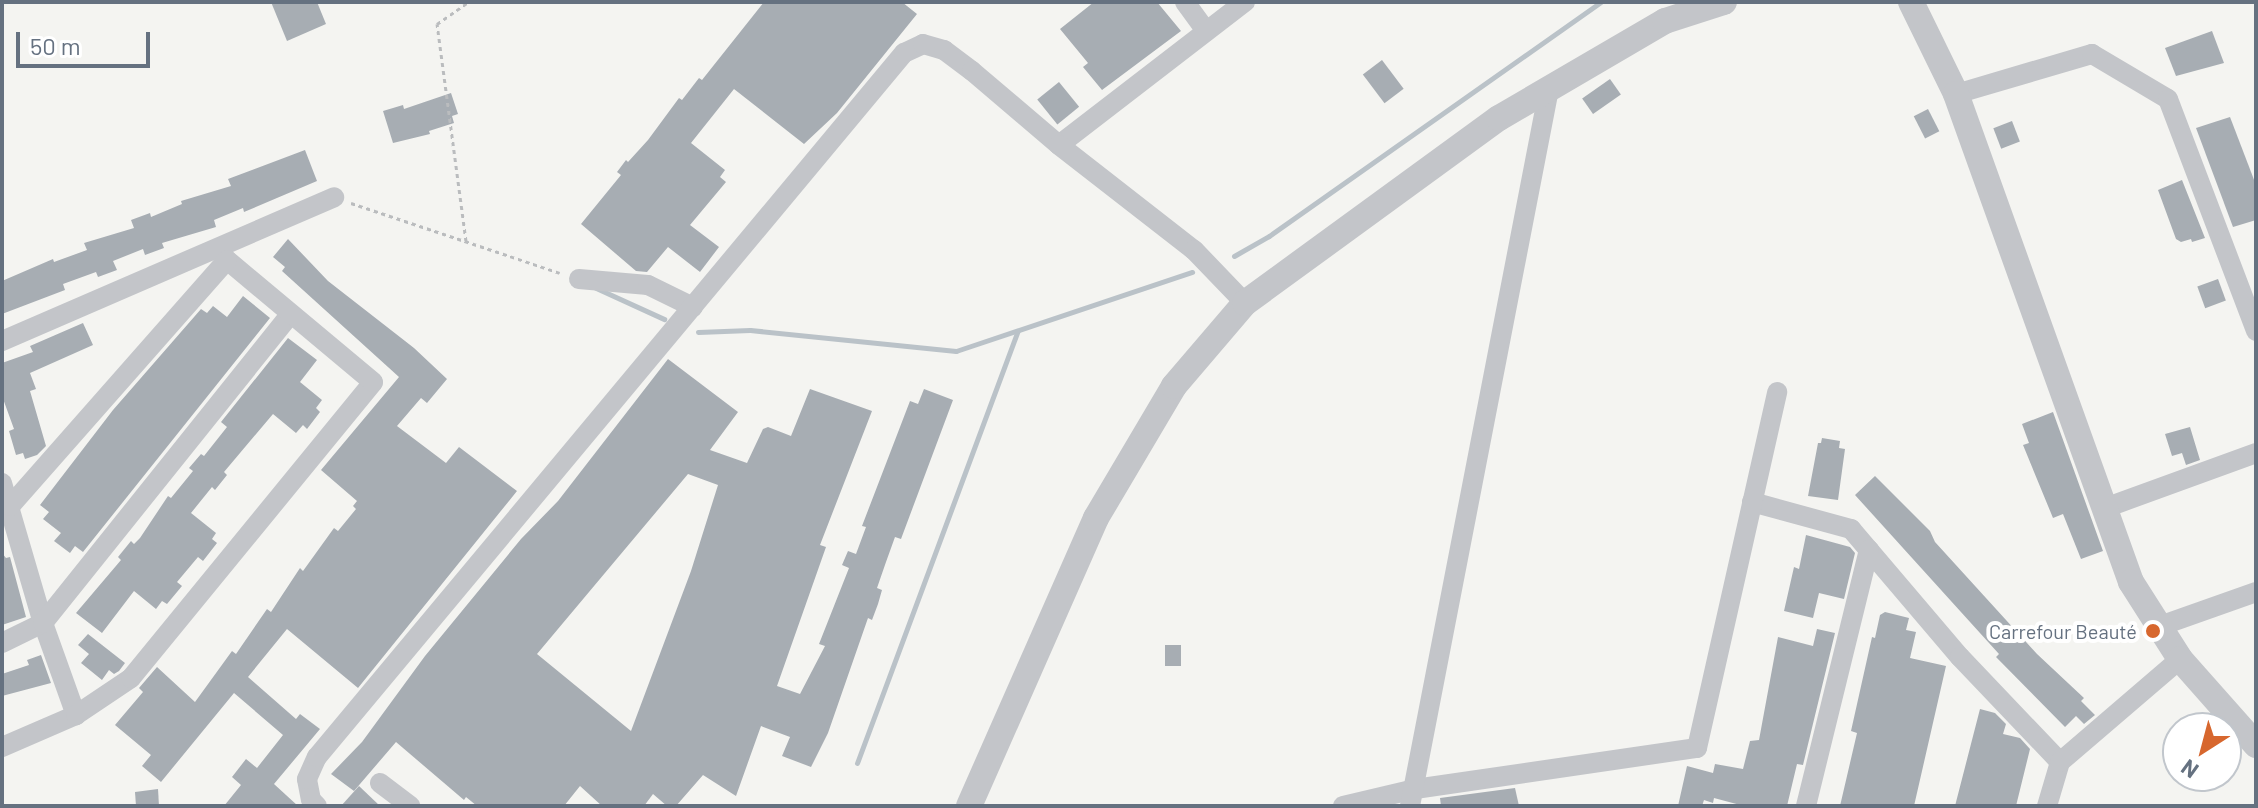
<!DOCTYPE html>
<html>
<head>
<meta charset="utf-8">
<style>
	body { margin:0 }
	#map { position:relative; width:2258px; height:808px; overflow:hidden; background:#f4f4f1; font-family:Barlow,sans-serif }
	div>[style] { position:absolute }
	.stream>* { height:5px; margin:-2.5px; padding:0 2.5px; transform-origin:2.5px; border-radius:2.5px; background:#bac2c8 }
	.building>* { inset:0; background:#a7adb3; transform-origin:0 0 }
	.path>* { height:3px; margin-top:-1.5px; transform-origin:0; background:repeating-linear-gradient(90deg,#babcbe 0 4px,transparent 0 8px) }
	.minor>* { height:20px; margin:-10px; padding:0 10px; transform-origin:10px; border-radius:10px; background:#c3c5c9 }
	.tertiary>* { height:26px; margin:-13px; padding:0 13px; transform-origin:13px; border-radius:13px; background:#c3c5c9 }
	.dots>* { width:22px; height:22px; translate:-50% -50%; box-sizing:border-box; border:4px solid #fff; border-radius:50% }
	span { translate:-50% -50%; white-space:nowrap; text-align:center; line-height:1.15; -webkit-text-stroke:8px #fff; paint-order:stroke }
	.poi-label { font-size:20px; color:#657180 }
	.right { translate:-100% -50%; text-align:right }
	.frame { position:absolute; inset:0; border:4px solid #657180; pointer-events:none }
	.north { position:absolute; left:2162px; top:712px; width:80px; height:80px; box-sizing:border-box; background:#fff; border:2px solid #c1c6cc; border-radius:50%; rotate:216deg; font-size:22px; font-weight:700; line-height:32px; text-align:center; color:#657180 }
	.north::after { content:''; display:block; margin:auto; width:28px; height:36px; background:#d7672e; clip-path:polygon(50% 0,100% 100%,50% 72%,0 100%) }
	.scale { position:absolute; left:16px; top:32px; width:134px; height:36px; box-sizing:border-box; border:4px solid #657180; border-top:0; padding-left:10px; font-size:24px; line-height:28px; white-space:nowrap; color:#657180; -webkit-text-stroke:6px #fff; paint-order:stroke }
</style>
</head>
<body>
<div id="map">
	<div class="stream">
		<div style="left:1234px;top:256px;width:40px;rotate:-29.7deg"></div>
		<div style="left:1269px;top:236px;width:406px;rotate:-35.2deg"></div>
		<div style="left:596px;top:288px;width:75px;rotate:24.5deg"></div>
		<div style="left:698px;top:332px;width:52px;rotate:-2.2deg"></div>
		<div style="left:750px;top:330px;width:207px;rotate:5.8deg"></div>
		<div style="left:956px;top:351px;width:249px;rotate:-18.5deg"></div>
		<div style="left:857px;top:763px;width:461px;rotate:-69.6deg"></div>
	</div>
	<div class="building">
		<div style="clip-path:polygon(271px 2px,317px 2px,326px 24px,287px 41px)"></div>
		<div style="clip-path:polygon(764px 2px,902px 2px,917px 14px,837px 113px,804px 144px,734px 89px,691px 143px,725px 170px,720px 177px,726px 182px,690px 225px,719px 247px,700px 272px,668px 247px,647px 272px,636px 271px,581px 224px,621px 175px,617px 172px,626px 160px,628px 162px,648px 140px,679px 98px,682px 100px,699px 78px,702px 80px)"></div>
		<div style="clip-path:polygon(1094px 2px,1157px 2px,1181px 31px,1102px 90px,1083px 67px,1088px 63px,1060px 29px)"></div>
		<div style="clip-path:polygon(2212px 31px,2224px 63px,2176px 76px,2165px 48px)"></div>
		<div style="left:1382px;top:60px;width:36px;height:24px;rotate:53deg"></div>
		<div style="left:1610px;top:79px;width:19px;height:34px;rotate:55deg"></div>
		<div style="left:1059px;top:82px;width:32px;height:28px;rotate:51deg"></div>
		<div style="clip-path:polygon(451px 93px,458px 114px,452px 116px,454px 123px,429px 131px,430px 134px,393px 143px,383px 111px,403px 105px,404px 109px)"></div>
		<div style="left:1928px;top:109px;width:25px;height:16px;rotate:63deg"></div>
		<div style="clip-path:polygon(2230px 117px,2256px 185px,2256px 220px,2233px 227px,2196px 128px)"></div>
		<div style="left:2012px;top:121px;width:22px;height:20px;rotate:69deg"></div>
		<div style="clip-path:polygon(305px 150px,317px 181px,244px 212px,243px 208px,214px 220px,216px 227px,162px 243px,164px 248px,145px 255px,143px 249px,113px 261px,117px 270px,98px 277px,96px 272px,63px 284px,65px 290px,2px 314px,2px 281px,53px 259px,54px 262px,87px 250px,84px 243px,134px 228px,131px 220px,150px 213px,151px 217px,182px 204px,181px 201px,231px 186px,228px 179px)"></div>
		<div style="clip-path:polygon(2182px 180px,2205px 238px,2192px 242px,2191px 239px,2181px 242px,2176px 239px,2158px 190px)"></div>
		<div style="clip-path:polygon(288px 239px,328px 281px,414px 348px,447px 379px,427px 403px,421px 398px,397px 426px,446px 463px,459px 447px,517px 491px,358px 688px,287px 629px,248px 677px,296px 719px,300px 714px,320px 729px,274px 784px,298px 806px,224px 806px,241px 785px,232px 777px,246px 759px,257px 768px,283px 735px,234px 693px,161px 782px,142px 766px,151px 755px,115px 725px,143px 692px,139px 688px,157px 667px,195px 702px,232px 651px,236px 654px,267px 609px,271px 612px,300px 568px,303px 571px,334px 528px,338px 531px,356px 509px,353px 506px,357px 501px,321px 470px,399px 377px,282px 271px,285px 267px,273px 257px)"></div>
		<div style="left:2218px;top:279px;width:23px;height:22px;rotate:70deg"></div>
		<div style="clip-path:polygon(243px 296px,270px 318px,83px 552px,75px 546px,70px 553px,54px 541px,61px 533px,43px 519px,49px 512px,40px 505px,113px 410px,201px 309px,207px 313px,213px 306px,227px 317px)"></div>
		<div style="clip-path:polygon(83px 323px,93px 345px,30px 373px,36px 389px,30px 391px,46px 446px,37px 455px,25px 459px,23px 453px,16px 455px,9px 431px,14px 429px,2px 396px,2px 363px,33px 352px,30px 346px)"></div>
		<div style="clip-path:polygon(288px 338px,317px 360px,300px 382px,322px 400px,316px 408px,320px 412px,307px 429px,303px 425px,296px 433px,273px 414px,224px 472px,227px 475px,215px 490px,212px 487px,191px 513px,216px 533px,212px 539px,217px 543px,203px 561px,198px 557px,177px 582px,182px 586px,167px 604px,162px 601px,156px 609px,134px 591px,102px 633px,76px 613px,121px 560px,118px 557px,131px 541px,134px 544px,140px 538px,168px 496px,171px 498px,193px 471px,189px 468px,201px 454px,204px 456px,227px 427px,221px 422px)"></div>
		<div style="clip-path:polygon(evenodd,668px 359px,738px 412px,710px 450px,747px 463px,763px 429px,768px 427px,791px 436px,810px 389px,872px 411px,820px 545px,826px 547px,777px 686px,800px 694px,825px 646px,819px 644px,849px 568px,842px 565px,848px 551px,856px 554px,866px 527px,862px 526px,910px 401px,918px 404px,924px 389px,953px 400px,901px 539px,895px 537px,886px 562px,877px 588px,882px 590px,878px 604px,872px 620px,868px 618px,828px 733px,811px 767px,782px 756px,790px 737px,761px 726px,736px 796px,703px 775px,676px 806px,667px 806px,653px 794px,644px 806px,602px 806px,580px 786px,564px 806px,477px 806px,466px 797px,464px 800px,396px 742px,354px 791px,331px 774px,362px 742px,425px 656px,521px 539px,558px 501px,668px 359px,688px 474px,718px 485px,691px 571px,631px 731px,537px 654px,688px 474px)"></div>
		<div style="clip-path:polygon(2053px 412px,2103px 551px,2081px 559px,2063px 514px,2053px 518px,2023px 445px,2029px 443px,2022px 424px)"></div>
		<div style="clip-path:polygon(2190px 427px,2200px 460px,2186px 465px,2182px 453px,2172px 456px,2165px 434px)"></div>
		<div style="clip-path:polygon(1822px 438px,1840px 441px,1839px 448px,1845px 449px,1838px 500px,1808px 496px,1818px 443px,1821px 443px)"></div>
		<div style="clip-path:polygon(1875px 476px,1930px 531px,1935px 542px,2037px 654px,2084px 698px,2081px 701px,2095px 715px,2084px 724px,2076px 716px,2065px 727px,1996px 657px,1999px 654px,1855px 495px)"></div>
		<div style="clip-path:polygon(1806px 535px,1850px 547px,1855px 553px,1844px 599px,1819px 593px,1813px 618px,1784px 611px,1794px 567px,1799px 569px)"></div>
		<div style="clip-path:polygon(2px 553px,6px 558px,10px 557px,26px 617px,2px 625px)"></div>
		<div style="clip-path:polygon(1885px 612px,1909px 618px,1906px 630px,1916px 632px,1910px 658px,1946px 666px,1914px 806px,1840px 806px,1857px 733px,1851px 731px,1872px 637px,1875px 638px,1880px 615px)"></div>
		<div style="clip-path:polygon(1817px 629px,1835px 633px,1803px 765px,1797px 764px,1787px 806px,1744px 806px,1714px 798px,1713px 803px,1704px 800px,1702px 806px,1678px 806px,1687px 766px,1713px 773px,1715px 764px,1743px 769px,1750px 741px,1759px 740px,1778px 637px,1813px 646px)"></div>
		<div style="clip-path:polygon(88px 634px,125px 663px,119px 671px,114px 674px,109px 670px,102px 680px,81px 663px,89px 654px,78px 645px)"></div>
		<div style="left:1165px;top:645px;width:16px;height:21px"></div>
		<div style="clip-path:polygon(41px 655px,51px 683px,2px 696px,2px 674px,29px 665px,27px 660px)"></div>
		<div style="clip-path:polygon(1980px 709px,1995px 713px,2006px 724px,2003px 734px,2020px 738px,2030px 749px,2016px 806px,1955px 806px)"></div>
		<div style="clip-path:polygon(359px 786px,380px 806px,341px 806px)"></div>
		<div style="clip-path:polygon(1515px 788px,1519px 806px,1441px 806px,1440px 798px)"></div>
		<div style="clip-path:polygon(158px 789px,159px 806px,136px 806px,135px 792px)"></div>
	</div>
	<div class="path">
		<div style="left:351px;top:203px;width:220px;rotate:18.5deg"></div>
		<div style="left:466px;top:241px;width:219px;rotate:-97.6deg"></div>
		<div style="left:437px;top:24px;width:39px;rotate:-35deg"></div>
	</div>
	<div class="minor">
		<div style="left:1185px;top:2px;width:36px;rotate:54deg"></div>
		<div style="left:1956px;top:94px;width:142px;rotate:-16.4deg"></div>
		<div style="left:2092px;top:54px;width:88px;rotate:30.6deg"></div>
		<div style="left:2168px;top:99px;width:248px;rotate:69.2deg"></div>
		<div style="left:1059px;top:145px;width:235px;rotate:-37.6deg"></div>
		<div style="left:579px;top:279px;width:69px;rotate:5deg"></div>
		<div style="left:648px;top:285px;width:50px;rotate:26.1deg"></div>
		<div style="left:2px;top:341px;width:362px;rotate:-23.4deg"></div>
		<div style="left:2px;top:483px;width:146px;rotate:73.7deg"></div>
		<div style="left:43px;top:623px;width:98px;rotate:70.3deg"></div>
		<div style="left:1752px;top:502px;width:103px;rotate:15.3deg"></div>
		<div style="left:1851px;top:529px;width:168px;rotate:49.6deg"></div>
		<div style="left:1960px;top:657px;width:145px;rotate:46.4deg"></div>
		<div style="left:2105px;top:508px;width:161px;rotate:-20deg"></div>
		<div style="left:2160px;top:626px;width:102px;rotate:-19.5deg"></div>
		<div style="left:2px;top:643px;width:46px;rotate:-26deg"></div>
		<div style="left:43px;top:623px;width:395px;rotate:-51.3deg"></div>
		<div style="left:2px;top:747px;width:81px;rotate:-23.4deg"></div>
		<div style="left:76px;top:715px;width:66px;rotate:-33.9deg"></div>
		<div style="left:131px;top:678px;width:382px;rotate:-50.7deg"></div>
		<div style="left:373px;top:382px;width:190px;rotate:-140.1deg"></div>
		<div style="left:227px;top:260px;width:328px;rotate:131.4deg"></div>
		<div style="left:380px;top:783px;width:38px;rotate:37deg"></div>
		<div style="left:317px;top:806px;width:8px;rotate:-135deg"></div>
		<div style="left:311px;top:800px;width:21px;rotate:-101deg"></div>
		<div style="left:307px;top:779px;width:24px;rotate:-66deg"></div>
		<div style="left:317px;top:757px;width:917px;rotate:-50.18deg"></div>
		<div style="left:904px;top:53px;width:21px;rotate:-25deg"></div>
		<div style="left:923px;top:44px;width:22px;rotate:16deg"></div>
		<div style="left:944px;top:50px;width:35px;rotate:37deg"></div>
		<div style="left:972px;top:71px;width:114px;rotate:40.4deg"></div>
		<div style="left:1059px;top:145px;width:171px;rotate:37.9deg"></div>
		<div style="left:1194px;top:250px;width:74px;rotate:46.1deg"></div>
		<div style="left:1343px;top:806px;width:74px;rotate:-13.3deg"></div>
		<div style="left:1415px;top:789px;width:285px;rotate:-8.3deg"></div>
		<div style="left:1697px;top:748px;width:365px;rotate:-77.3deg"></div>
		<div style="left:1410px;top:806px;width:730px;rotate:-79.03deg"></div>
		<div style="left:1806px;top:806px;width:264px;rotate:-76.2deg"></div>
		<div style="left:2047px;top:806px;width:46px;rotate:-73.5deg"></div>
		<div style="left:2060px;top:762px;width:158px;rotate:-40.6deg"></div>
	</div>
	<div class="tertiary">
		<div style="left:1911px;top:2px;width:102px;rotate:63.9deg"></div>
		<div style="left:1956px;top:94px;width:518px;rotate:70.27deg"></div>
		<div style="left:2131px;top:582px;width:91px;rotate:57.5deg"></div>
		<div style="left:2180px;top:659px;width:115px;rotate:48.5deg"></div>
		<div style="left:969px;top:806px;width:315px;rotate:-66.2deg"></div>
		<div style="left:1096px;top:518px;width:153px;rotate:-59.4deg"></div>
		<div style="left:1174px;top:386px;width:109px;rotate:-49.5deg"></div>
		<div style="left:1245px;top:303px;width:314px;rotate:-36.1deg"></div>
		<div style="left:1499px;top:118px;width:192px;rotate:-30.3deg"></div>
		<div style="left:1665px;top:21px;width:62px;rotate:-17.9deg"></div>
	</div>
	<div class="dots">
		<div style="left:2153px;top:631px;background:#d7672e"></div>
	</div>
	<div class="poi-label">
		<span class="right" style="left:2137px;top:631px">Carrefour Beauté</span>
	</div>
	<div class="frame"></div>
	<div class="north">N</div>
	<div class="scale">50 m</div>
</div>
</body>
</html>
